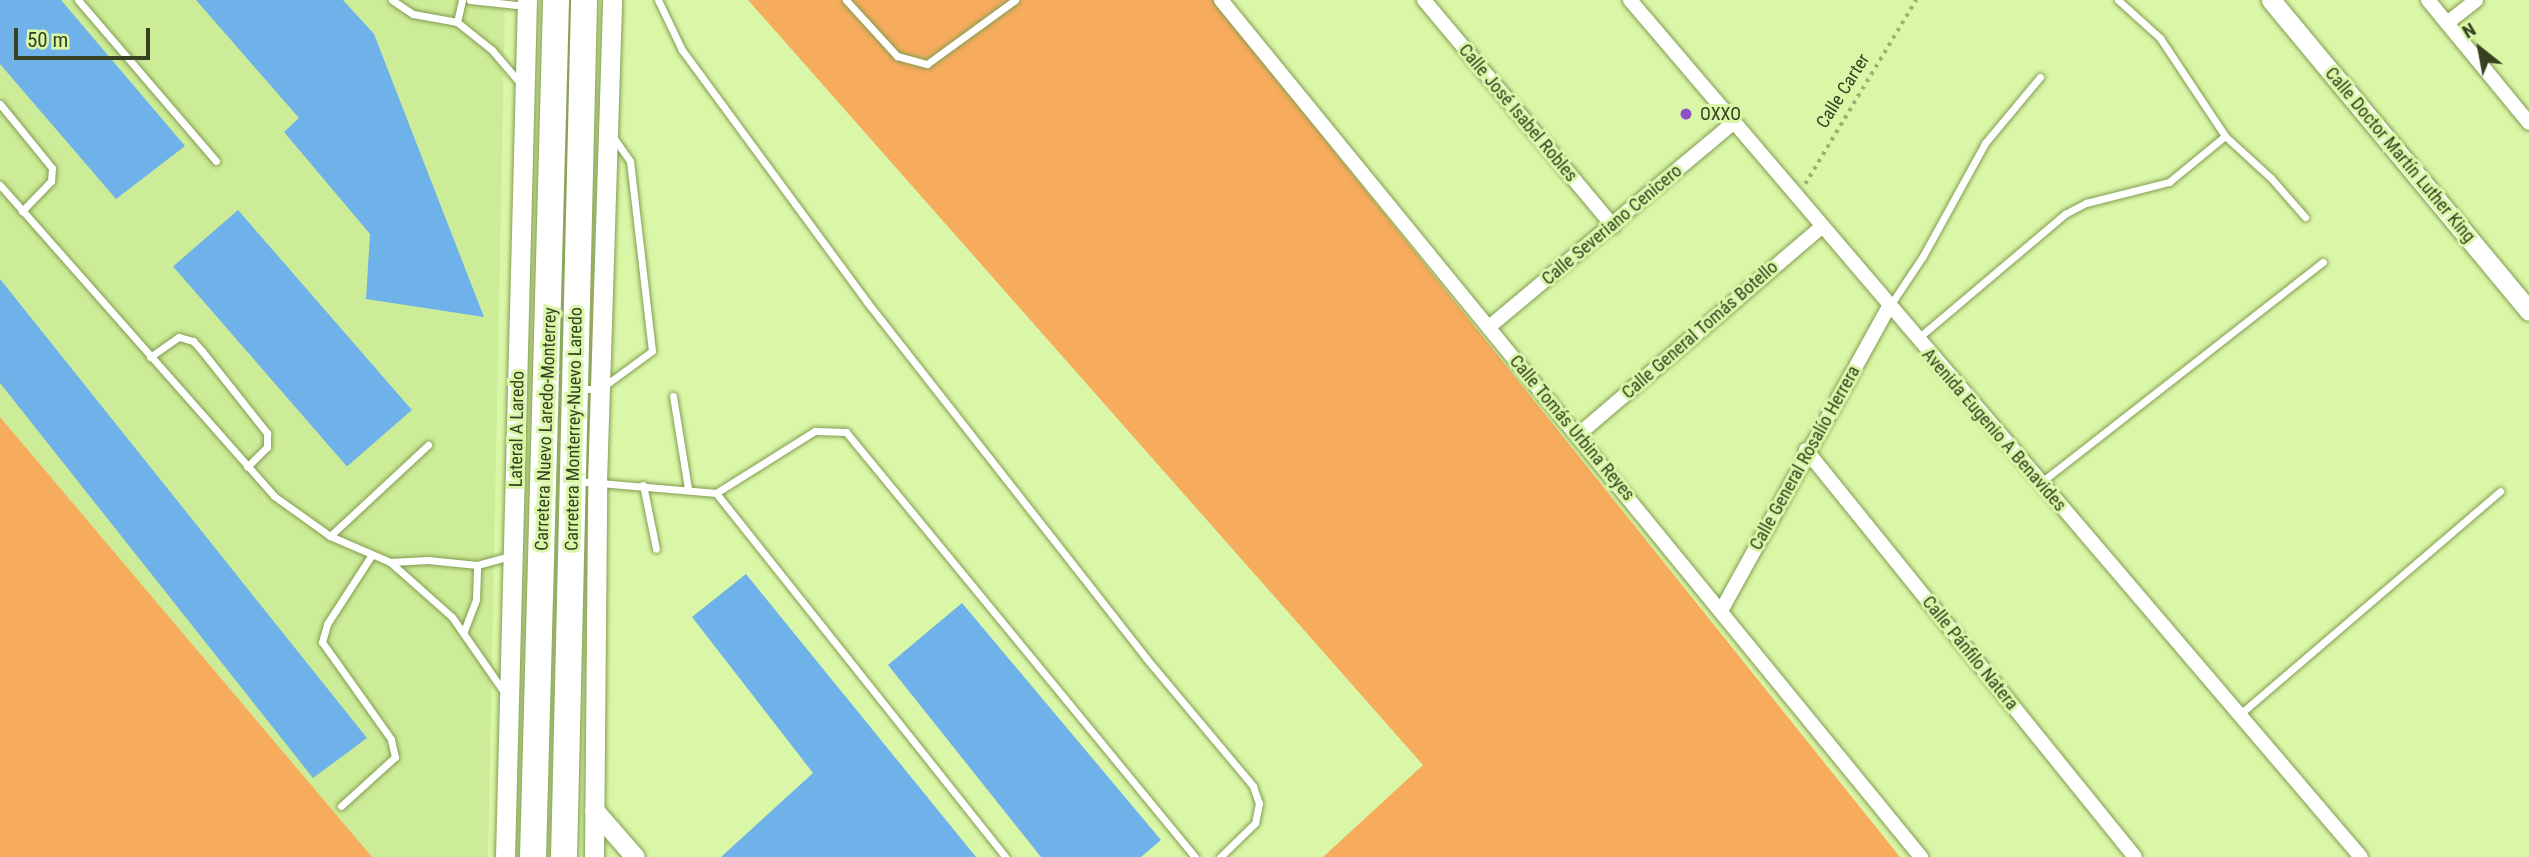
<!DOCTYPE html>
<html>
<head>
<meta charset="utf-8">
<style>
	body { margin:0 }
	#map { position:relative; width:2529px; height:857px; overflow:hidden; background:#daf7a8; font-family:"Roboto Condensed",sans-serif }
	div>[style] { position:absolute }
	.built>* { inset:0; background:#ccec97 }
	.green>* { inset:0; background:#f6ab5d }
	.building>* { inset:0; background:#6fb1e9; transform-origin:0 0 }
	.path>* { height:3.5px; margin-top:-1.75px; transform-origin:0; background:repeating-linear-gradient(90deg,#9cb275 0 3.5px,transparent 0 8.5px) }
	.roads { filter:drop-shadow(0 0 2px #829c51) drop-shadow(0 0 2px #829c51) }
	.lane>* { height:7px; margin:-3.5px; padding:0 3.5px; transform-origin:3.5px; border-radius:3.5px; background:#fff }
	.street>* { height:14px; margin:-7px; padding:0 7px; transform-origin:7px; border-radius:7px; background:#fff }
	.secondary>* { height:19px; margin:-9.5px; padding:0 9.5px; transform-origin:9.5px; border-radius:9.5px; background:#fff }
	.highway>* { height:26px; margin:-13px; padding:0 13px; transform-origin:13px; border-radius:13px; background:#fff }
	.dots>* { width:19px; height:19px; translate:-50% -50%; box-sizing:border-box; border:4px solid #daf7a8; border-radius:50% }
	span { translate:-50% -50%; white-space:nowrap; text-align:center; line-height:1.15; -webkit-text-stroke:6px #daf7a8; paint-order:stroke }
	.street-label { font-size:18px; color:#354121 }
	.poi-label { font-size:18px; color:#354121 }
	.left { translate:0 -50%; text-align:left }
	.north { position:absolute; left:2445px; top:14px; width:70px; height:70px; -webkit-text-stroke:5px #daf7a8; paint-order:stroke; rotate:329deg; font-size:19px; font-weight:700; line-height:28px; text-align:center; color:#354121 }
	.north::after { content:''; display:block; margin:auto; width:24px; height:32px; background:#354121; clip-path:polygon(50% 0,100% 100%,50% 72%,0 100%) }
	.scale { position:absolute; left:14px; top:28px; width:136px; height:32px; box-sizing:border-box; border:4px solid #354121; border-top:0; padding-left:9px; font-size:21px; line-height:24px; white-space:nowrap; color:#354121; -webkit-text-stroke:5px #daf7a8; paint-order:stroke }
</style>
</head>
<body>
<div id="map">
	<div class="built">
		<div style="clip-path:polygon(0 0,505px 0,488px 857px,372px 857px,0 417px)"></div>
	</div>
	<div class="green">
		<div style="clip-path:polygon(748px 0,1213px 0,1900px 857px,1323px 857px,1423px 765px)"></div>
		<div style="clip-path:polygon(0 417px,372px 857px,0 857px)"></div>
	</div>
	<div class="building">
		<div style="clip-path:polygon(0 0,61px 0,185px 146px,116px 199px,0 64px)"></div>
		<div style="clip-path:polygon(196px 0,343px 0,374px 34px,484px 317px,366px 299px,370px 234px,284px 132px,299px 118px)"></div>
		<div style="left:238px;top:210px;width:265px;height:86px;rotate:49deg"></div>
		<div style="clip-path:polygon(0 279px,367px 738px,313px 778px,0 383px)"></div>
		<div style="clip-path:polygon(746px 574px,976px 857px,721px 857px,813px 773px,692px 617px)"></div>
		<div style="clip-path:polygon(962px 603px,1161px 840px,1141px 857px,1041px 857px,888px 665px)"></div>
	</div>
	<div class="path">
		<div style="left:1805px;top:184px;width:215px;rotate:-58.9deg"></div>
	</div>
	<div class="roads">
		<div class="lane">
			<div style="left:78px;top:0;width:212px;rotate:49.4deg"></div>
			<div style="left:392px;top:0;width:25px;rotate:34deg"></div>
			<div style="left:413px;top:14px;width:45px;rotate:10.3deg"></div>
			<div style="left:457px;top:22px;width:45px;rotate:38.7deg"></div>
			<div style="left:492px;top:50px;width:43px;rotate:49.7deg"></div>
			<div style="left:470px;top:0;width:56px;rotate:6.1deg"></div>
			<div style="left:658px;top:0;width:55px;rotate:64.4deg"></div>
			<div style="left:682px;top:50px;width:313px;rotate:53.7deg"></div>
			<div style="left:867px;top:302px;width:452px;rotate:51.9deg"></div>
			<div style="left:1146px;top:658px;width:167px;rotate:50.1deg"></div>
			<div style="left:1253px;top:786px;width:18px;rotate:71deg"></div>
			<div style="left:1259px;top:803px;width:20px;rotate:101deg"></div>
			<div style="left:1255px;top:823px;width:49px;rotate:135.8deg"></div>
			<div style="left:846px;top:0;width:76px;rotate:47.7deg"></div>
			<div style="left:897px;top:56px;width:31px;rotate:15deg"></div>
			<div style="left:927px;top:64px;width:109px;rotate:-36deg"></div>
			<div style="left:2118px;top:0;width:57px;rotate:42.1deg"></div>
			<div style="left:2160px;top:38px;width:118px;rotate:56.4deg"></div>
			<div style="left:457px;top:22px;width:23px;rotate:-77deg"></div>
			<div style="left:0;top:104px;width:82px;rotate:50.9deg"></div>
			<div style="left:52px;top:168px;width:13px;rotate:94deg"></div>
			<div style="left:51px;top:181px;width:42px;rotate:134deg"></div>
			<div style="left:0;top:185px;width:414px;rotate:48.6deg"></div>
			<div style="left:274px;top:496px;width:69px;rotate:35.5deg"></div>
			<div style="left:330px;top:536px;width:65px;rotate:23.4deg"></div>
			<div style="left:1889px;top:307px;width:61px;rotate:-56.3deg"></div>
			<div style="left:1923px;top:256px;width:129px;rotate:-61.2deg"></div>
			<div style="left:1985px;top:143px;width:86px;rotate:-50.2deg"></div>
			<div style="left:1917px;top:339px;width:194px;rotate:-40.2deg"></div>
			<div style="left:2065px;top:214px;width:24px;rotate:-28deg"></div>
			<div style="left:2086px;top:203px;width:86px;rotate:-14.2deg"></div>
			<div style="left:2169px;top:182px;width:72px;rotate:-39.4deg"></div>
			<div style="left:2225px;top:136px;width:62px;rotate:42.4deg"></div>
			<div style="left:2271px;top:178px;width:52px;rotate:48.9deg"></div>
			<div style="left:150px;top:357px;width:35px;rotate:-35deg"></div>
			<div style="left:179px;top:337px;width:15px;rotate:16deg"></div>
			<div style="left:193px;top:341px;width:13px;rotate:48deg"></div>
			<div style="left:202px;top:351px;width:105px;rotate:51.6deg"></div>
			<div style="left:267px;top:433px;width:14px;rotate:90deg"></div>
			<div style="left:267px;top:447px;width:28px;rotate:135deg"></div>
			<div style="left:580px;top:389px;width:20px"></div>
			<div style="left:600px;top:389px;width:64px;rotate:-36.2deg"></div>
			<div style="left:652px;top:351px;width:191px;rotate:-96.6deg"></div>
			<div style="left:630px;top:161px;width:33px;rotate:-125deg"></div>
			<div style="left:673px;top:396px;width:94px;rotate:80.8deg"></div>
			<div style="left:576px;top:481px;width:141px;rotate:4.9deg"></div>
			<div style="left:716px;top:493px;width:117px;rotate:-32.1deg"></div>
			<div style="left:815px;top:431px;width:31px;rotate:2deg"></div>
			<div style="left:846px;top:432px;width:550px;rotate:50.61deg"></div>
			<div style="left:2040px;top:483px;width:359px;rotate:-38deg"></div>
			<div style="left:643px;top:485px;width:65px;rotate:78.5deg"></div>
			<div style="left:716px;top:493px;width:465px;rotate:51.5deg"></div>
			<div style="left:330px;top:536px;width:134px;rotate:-42.9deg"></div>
			<div style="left:464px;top:631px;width:34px;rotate:-69deg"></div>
			<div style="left:476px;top:599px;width:34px;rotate:-88deg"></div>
			<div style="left:504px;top:692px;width:91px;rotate:-124.7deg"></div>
			<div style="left:452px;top:617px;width:83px;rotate:-138.4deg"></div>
			<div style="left:390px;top:562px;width:38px;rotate:-3deg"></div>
			<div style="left:428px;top:560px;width:49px;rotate:5.8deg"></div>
			<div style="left:477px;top:565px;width:34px;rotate:-15deg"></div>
			<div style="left:2239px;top:715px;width:344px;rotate:-40.6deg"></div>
			<div style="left:341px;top:806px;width:73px;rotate:-42.2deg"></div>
			<div style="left:395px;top:757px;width:18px;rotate:-103deg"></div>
			<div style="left:391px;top:739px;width:119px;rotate:-125.4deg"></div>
			<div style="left:322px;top:642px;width:19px;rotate:-74deg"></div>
			<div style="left:327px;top:624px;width:81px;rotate:-57.1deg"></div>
		</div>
		<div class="street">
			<div style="left:1221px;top:0;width:1107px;rotate:50.76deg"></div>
			<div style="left:1424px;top:0;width:295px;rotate:50.1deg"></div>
			<div style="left:1630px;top:0;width:1126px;rotate:49.54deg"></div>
			<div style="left:2428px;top:0;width:159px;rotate:50.6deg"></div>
			<div style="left:2447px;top:23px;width:37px;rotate:-38deg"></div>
			<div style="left:1489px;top:327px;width:319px;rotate:-39.9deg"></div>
			<div style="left:1579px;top:434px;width:318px;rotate:-40.5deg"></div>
			<div style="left:1806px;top:450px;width:523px;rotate:51.05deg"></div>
			<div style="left:1722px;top:609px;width:345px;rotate:-61.1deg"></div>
		</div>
		<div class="secondary">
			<div style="left:2271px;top:0;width:404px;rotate:50.3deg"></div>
			<div style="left:594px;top:810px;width:62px;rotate:48.9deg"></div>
			<div style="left:505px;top:857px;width:857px;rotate:-88.53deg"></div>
			<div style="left:594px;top:857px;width:375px;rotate:-89.5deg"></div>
			<div style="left:597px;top:482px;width:482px;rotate:-88.2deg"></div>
		</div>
		<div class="highway">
			<div style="left:533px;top:857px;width:857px;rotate:-88.46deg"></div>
			<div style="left:564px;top:857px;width:857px;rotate:-88.66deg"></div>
		</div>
	</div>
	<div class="dots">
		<div style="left:1686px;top:114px;background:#8d50c6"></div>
	</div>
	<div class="street-label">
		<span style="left:1843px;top:91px;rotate:-58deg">Calle Carter</span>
		<span style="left:1518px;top:113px;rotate:50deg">Calle José Isabel Robles</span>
		<span style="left:2400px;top:155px;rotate:50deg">Calle Doctor Martín Luther King</span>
		<span style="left:1612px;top:225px;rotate:-40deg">Calle Severiano Cenicero</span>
		<span style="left:1700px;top:330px;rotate:-41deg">Calle General Tomás Botello</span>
		<span style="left:1572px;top:428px;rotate:50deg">Calle Tomás Urbina Reyes</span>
		<span style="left:517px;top:429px;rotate:-89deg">Lateral A Laredo</span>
		<span style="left:546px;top:429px;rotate:-88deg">Carretera Nuevo Laredo-Monterrey</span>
		<span style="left:574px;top:429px;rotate:-89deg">Carretera Monterrey-Nuevo Laredo</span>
		<span style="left:1994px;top:430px;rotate:49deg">Avenida Eugenio A Benavides</span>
		<span style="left:1805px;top:458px;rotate:-61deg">Calle General Rosalío Herrera</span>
		<span style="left:1970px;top:653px;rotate:51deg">Calle Pánfilo Natera</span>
	</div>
	<div class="poi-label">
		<span class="left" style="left:1700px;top:114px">OXXO</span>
	</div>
	<div class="north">N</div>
	<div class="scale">50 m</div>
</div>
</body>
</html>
